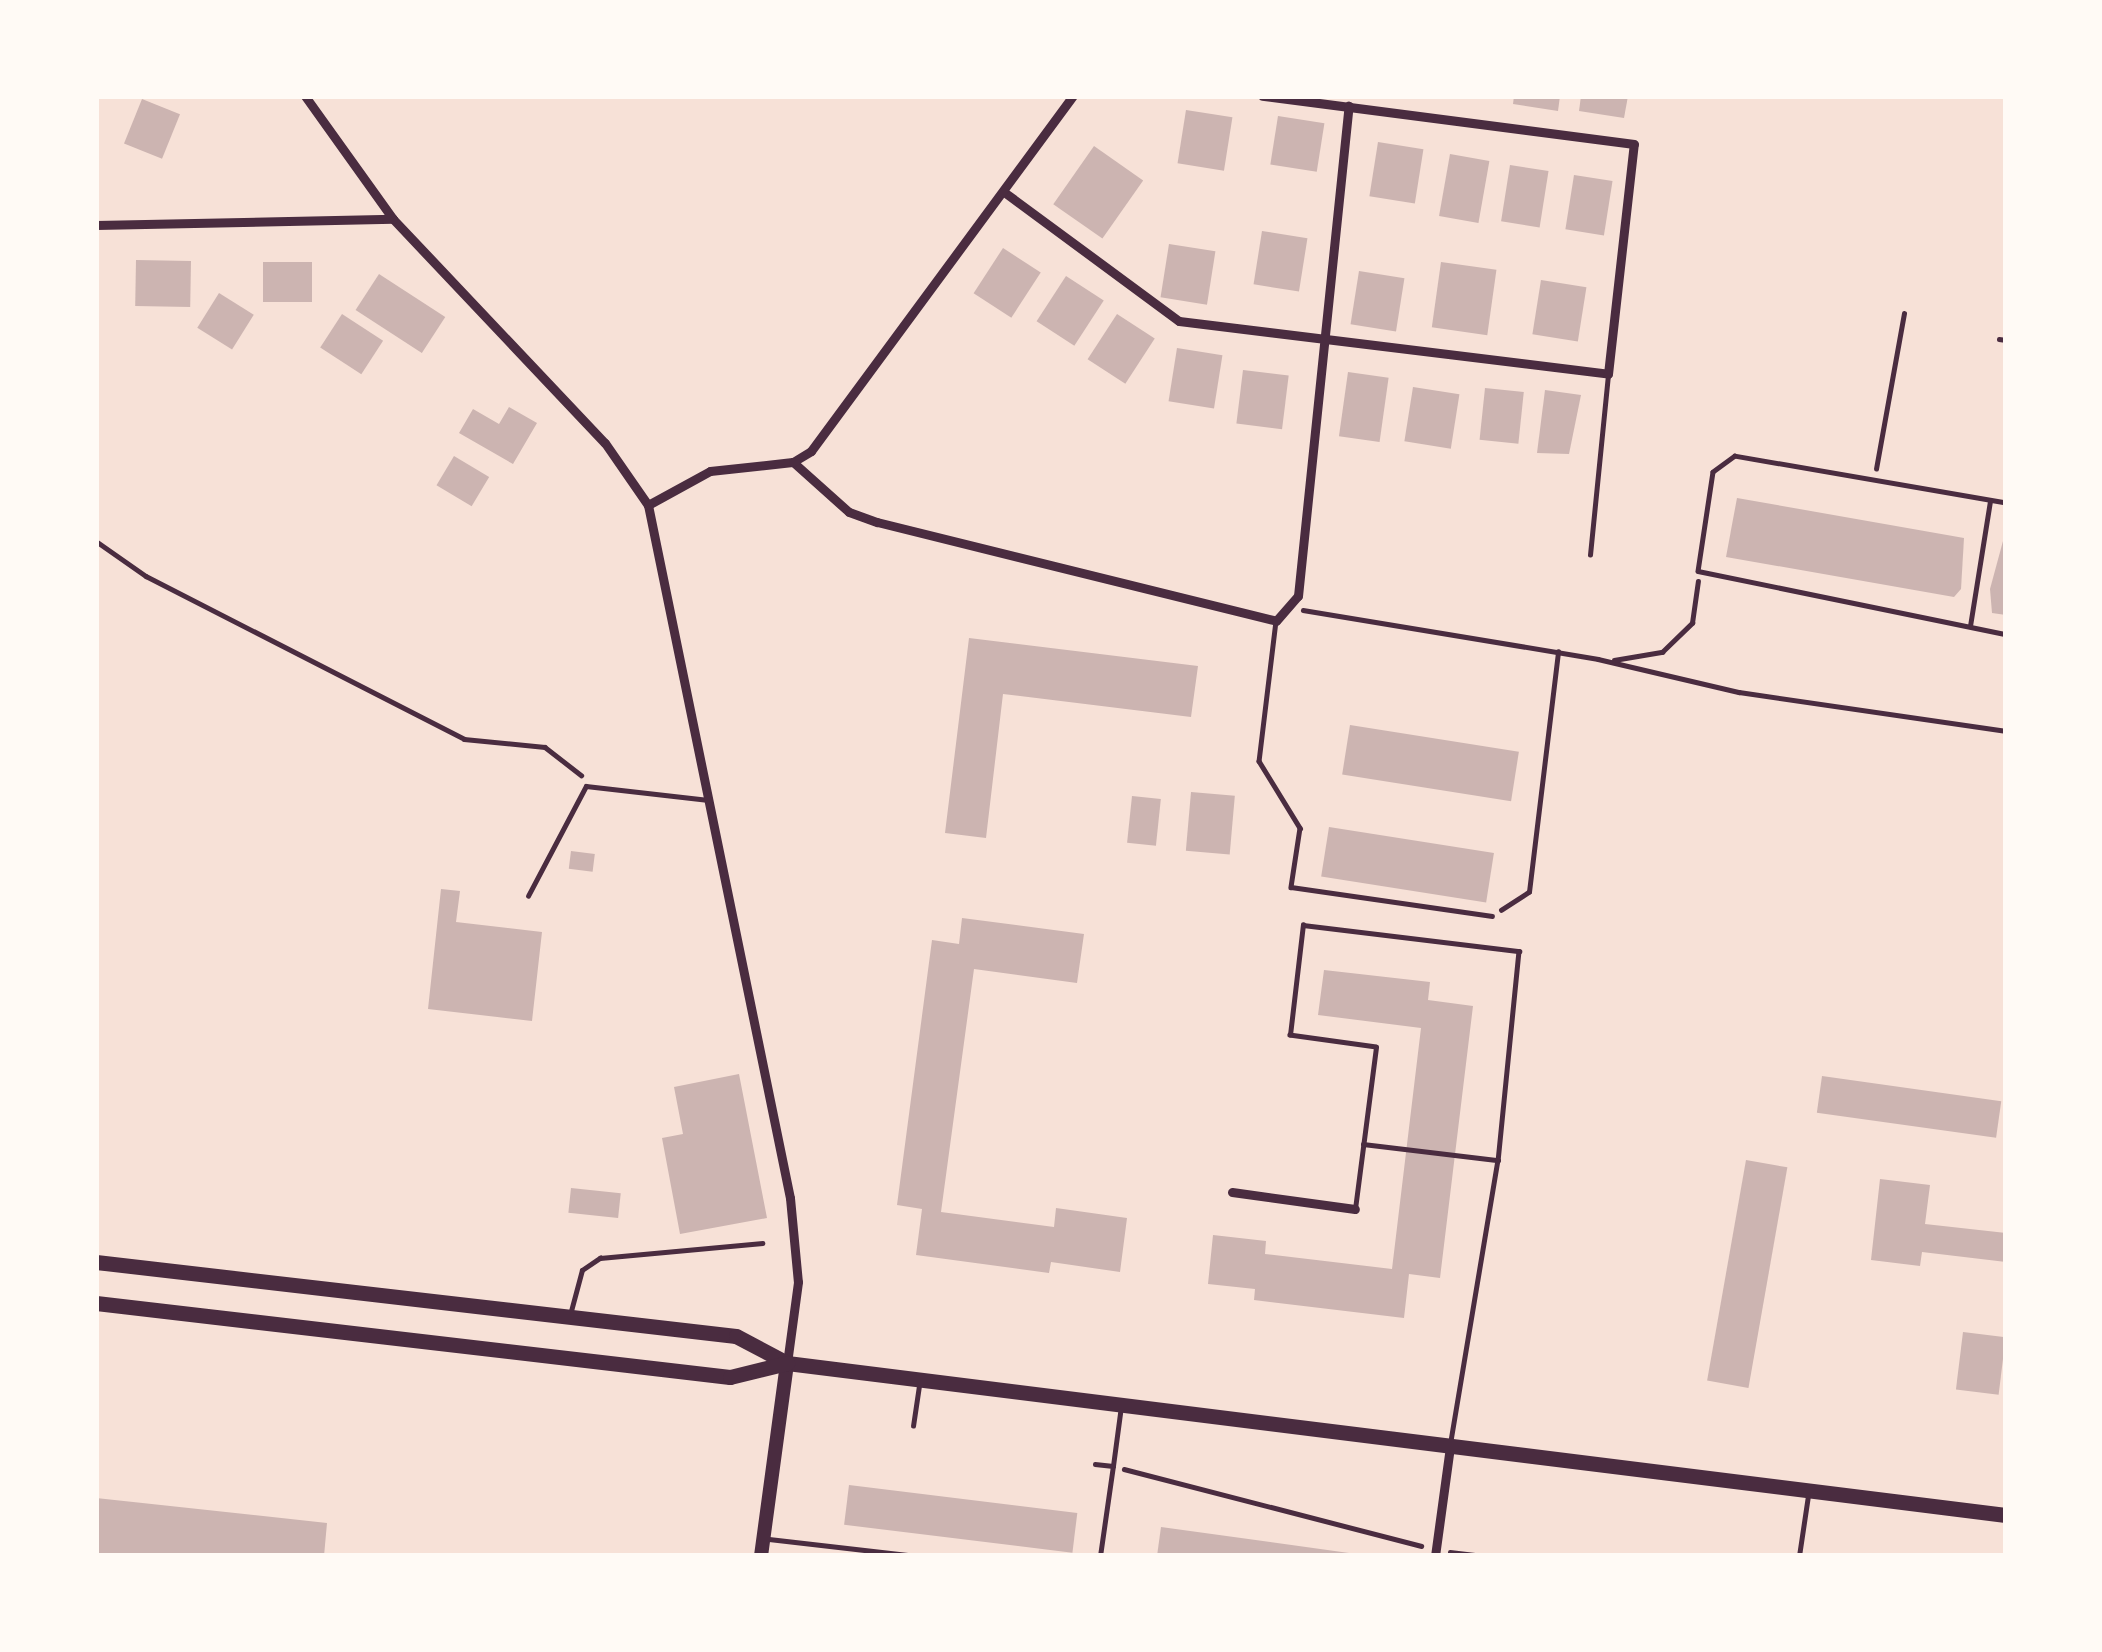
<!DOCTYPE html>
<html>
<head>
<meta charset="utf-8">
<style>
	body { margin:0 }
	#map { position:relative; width:2102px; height:1652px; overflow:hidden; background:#f7e1d7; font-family:"DejaVu Sans",sans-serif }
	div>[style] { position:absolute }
	.building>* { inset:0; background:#ccb4b1; transform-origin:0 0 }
	.path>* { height:4.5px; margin:-2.25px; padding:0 2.25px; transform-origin:2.25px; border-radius:2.25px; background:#4a2c40 }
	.service>* { height:4.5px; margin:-2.25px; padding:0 2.25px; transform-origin:2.25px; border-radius:2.25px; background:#4a2c40 }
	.minor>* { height:9px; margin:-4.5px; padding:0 4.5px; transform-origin:4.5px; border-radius:4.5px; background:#4a2c40 }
	.secondary>* { height:14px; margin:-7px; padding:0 7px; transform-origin:7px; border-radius:7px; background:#4a2c40 }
	.trunk>* { height:15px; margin:-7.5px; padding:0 7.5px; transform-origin:7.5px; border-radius:7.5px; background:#4a2c40 }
	span { translate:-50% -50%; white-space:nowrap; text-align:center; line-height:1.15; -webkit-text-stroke:9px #fffaf5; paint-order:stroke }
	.frame { position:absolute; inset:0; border:99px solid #fffaf5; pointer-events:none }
</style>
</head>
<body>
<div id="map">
	<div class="building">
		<div style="clip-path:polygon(1514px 96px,1560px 96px,1558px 111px,1513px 104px)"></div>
		<div style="clip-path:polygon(1581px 96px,1628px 96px,1624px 118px,1579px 111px)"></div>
		<div style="left:142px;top:99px;width:41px;height:48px;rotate:22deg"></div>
		<div style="left:1186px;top:110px;width:47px;height:54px;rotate:9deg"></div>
		<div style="left:1278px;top:116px;width:47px;height:49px;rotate:9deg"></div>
		<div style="left:1378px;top:142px;width:46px;height:55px;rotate:9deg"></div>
		<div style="left:1094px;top:146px;width:60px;height:71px;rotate:35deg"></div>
		<div style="left:1450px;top:154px;width:40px;height:63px;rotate:10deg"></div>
		<div style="left:1510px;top:165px;width:39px;height:57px;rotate:9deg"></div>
		<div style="left:1574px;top:175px;width:39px;height:55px;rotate:9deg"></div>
		<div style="left:1262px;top:231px;width:46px;height:54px;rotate:9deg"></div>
		<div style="left:1169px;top:244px;width:47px;height:54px;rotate:9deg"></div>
		<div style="left:1003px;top:248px;width:45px;height:54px;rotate:33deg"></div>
		<div style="left:136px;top:260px;width:55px;height:46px;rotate:1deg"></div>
		<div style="left:263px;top:262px;width:49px;height:40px"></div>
		<div style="left:1441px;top:262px;width:56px;height:66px;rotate:8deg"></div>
		<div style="left:1359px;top:271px;width:46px;height:54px;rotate:9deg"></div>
		<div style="left:379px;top:274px;width:79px;height:43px;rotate:33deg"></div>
		<div style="left:1066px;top:276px;width:45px;height:54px;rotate:33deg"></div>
		<div style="left:1541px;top:280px;width:46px;height:55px;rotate:9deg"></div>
		<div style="left:219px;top:293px;width:41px;height:41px;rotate:32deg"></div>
		<div style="left:342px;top:314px;width:49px;height:40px;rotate:33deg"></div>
		<div style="left:1117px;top:314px;width:45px;height:54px;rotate:33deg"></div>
		<div style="left:1177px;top:348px;width:46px;height:54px;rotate:9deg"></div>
		<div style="left:1243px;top:370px;width:46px;height:54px;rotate:7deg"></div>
		<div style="left:1348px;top:372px;width:41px;height:65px;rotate:8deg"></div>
		<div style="left:1413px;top:387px;width:47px;height:55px;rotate:9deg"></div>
		<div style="left:1485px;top:388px;width:39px;height:52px;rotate:6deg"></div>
		<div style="clip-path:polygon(1545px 390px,1581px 395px,1569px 454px,1537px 453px)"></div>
		<div style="clip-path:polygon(509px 407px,537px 423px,513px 464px,459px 433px,473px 409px,499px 424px)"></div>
		<div style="left:454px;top:456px;width:41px;height:34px;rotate:31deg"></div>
		<div style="clip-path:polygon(1737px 498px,1964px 538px,1961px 589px,1954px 597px,1726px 557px)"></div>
		<div style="clip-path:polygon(2003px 541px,2006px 541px,2006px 615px,1992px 613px,1990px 589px)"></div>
		<div style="clip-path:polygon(969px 638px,1198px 666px,1191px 717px,1003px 694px,986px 838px,945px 833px)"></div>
		<div style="left:1350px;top:725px;width:171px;height:50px;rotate:9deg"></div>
		<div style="left:1191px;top:792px;width:44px;height:59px;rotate:5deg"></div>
		<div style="left:1132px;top:796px;width:29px;height:47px;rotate:6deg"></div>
		<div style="left:1329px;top:827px;width:167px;height:50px;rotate:9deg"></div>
		<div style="left:571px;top:851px;width:24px;height:18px;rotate:7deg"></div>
		<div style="clip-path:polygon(441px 889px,460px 891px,456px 922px,542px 932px,532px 1021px,428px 1009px)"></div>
		<div style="clip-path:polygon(962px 918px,1084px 934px,1077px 983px,974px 969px,941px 1212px,1054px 1227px,1056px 1208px,1127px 1218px,1120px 1272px,1051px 1262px,1049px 1273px,916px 1255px,922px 1209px,897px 1205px,932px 940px,959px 944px)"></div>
		<div style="clip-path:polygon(1324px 970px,1430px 982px,1428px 1000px,1473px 1006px,1440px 1278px,1409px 1274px,1404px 1318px,1254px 1300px,1255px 1289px,1208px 1284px,1213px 1235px,1266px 1241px,1265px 1254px,1392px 1269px,1421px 1028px,1318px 1015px)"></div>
		<div style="clip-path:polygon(739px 1074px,767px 1218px,680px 1234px,662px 1138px,683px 1134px,674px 1087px)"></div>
		<div style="left:1822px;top:1076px;width:181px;height:37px;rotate:8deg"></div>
		<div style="left:1746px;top:1160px;width:42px;height:224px;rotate:10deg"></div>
		<div style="clip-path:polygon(1880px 1179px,1930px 1185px,1925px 1224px,2006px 1233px,2006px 1262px,1922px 1252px,1920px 1266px,1871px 1260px)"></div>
		<div style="left:571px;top:1188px;width:50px;height:25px;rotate:6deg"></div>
		<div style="left:1963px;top:1332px;width:43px;height:58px;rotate:7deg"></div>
		<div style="left:849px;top:1485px;width:230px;height:40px;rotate:7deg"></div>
		<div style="clip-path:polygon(96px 1498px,327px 1523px,324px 1556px,96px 1556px)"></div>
		<div style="clip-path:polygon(1161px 1527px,1349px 1553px,1349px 1556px,1157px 1556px)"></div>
	</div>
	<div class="path">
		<div style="left:1999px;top:339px;width:7px;rotate:8deg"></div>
		<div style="left:1876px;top:469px;width:158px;rotate:-79.8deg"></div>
		<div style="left:96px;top:541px;width:61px;rotate:35deg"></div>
		<div style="left:146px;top:576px;width:357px;rotate:27.1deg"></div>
		<div style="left:464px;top:739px;width:81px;rotate:5.6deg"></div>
		<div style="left:545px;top:747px;width:46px;rotate:37.9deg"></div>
		<div style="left:1303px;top:610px;width:299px;rotate:9.4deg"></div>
		<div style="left:1598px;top:659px;width:145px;rotate:13.2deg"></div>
		<div style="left:1739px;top:692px;width:270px;rotate:8.3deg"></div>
		<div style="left:1614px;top:660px;width:49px;rotate:-9.5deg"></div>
		<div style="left:1662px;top:652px;width:42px;rotate:-44deg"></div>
		<div style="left:1692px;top:623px;width:42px;rotate:-81.9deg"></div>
		<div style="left:1501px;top:910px;width:33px;rotate:-33deg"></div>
		<div style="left:1529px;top:892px;width:242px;rotate:-83.1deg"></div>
		<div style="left:1124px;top:1469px;width:307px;rotate:14.5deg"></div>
		<div style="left:1450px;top:1552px;width:33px;rotate:7deg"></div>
	</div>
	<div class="service">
		<div style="left:2006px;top:503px;width:275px;rotate:-170.2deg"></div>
		<div style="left:1735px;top:456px;width:27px;rotate:144deg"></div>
		<div style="left:1713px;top:472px;width:100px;rotate:98.6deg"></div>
		<div style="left:1698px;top:571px;width:314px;rotate:11.6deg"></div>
		<div style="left:1590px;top:555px;width:182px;rotate:-84.3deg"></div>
		<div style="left:1276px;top:621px;width:141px;rotate:96.9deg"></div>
		<div style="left:1259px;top:761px;width:79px;rotate:58.5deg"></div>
		<div style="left:1300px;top:828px;width:60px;rotate:98.7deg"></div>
		<div style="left:1291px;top:887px;width:203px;rotate:8.2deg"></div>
		<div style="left:1970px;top:626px;width:127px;rotate:-80.9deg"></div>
		<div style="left:528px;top:896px;width:124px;rotate:-62.2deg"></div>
		<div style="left:586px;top:786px;width:123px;rotate:6.5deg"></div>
		<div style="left:1363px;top:1144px;width:136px;rotate:6.8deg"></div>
		<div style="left:1498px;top:1160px;width:285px;rotate:99.5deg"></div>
		<div style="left:1355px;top:1209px;width:163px;rotate:-82.6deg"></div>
		<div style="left:1376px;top:1047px;width:87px;rotate:-172.1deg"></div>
		<div style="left:1290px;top:1035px;width:111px;rotate:-83.3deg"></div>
		<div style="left:1303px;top:925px;width:218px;rotate:6.9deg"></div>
		<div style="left:1519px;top:951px;width:210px;rotate:95.7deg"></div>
		<div style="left:571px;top:1311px;width:42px;rotate:-75deg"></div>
		<div style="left:582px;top:1270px;width:22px;rotate:-34deg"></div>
		<div style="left:600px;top:1258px;width:163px;rotate:-5.3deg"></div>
		<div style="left:913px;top:1426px;width:40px;rotate:-81.5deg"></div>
		<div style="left:1095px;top:1464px;width:18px;rotate:6deg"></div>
		<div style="left:1113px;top:1466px;width:61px;rotate:-82.4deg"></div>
		<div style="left:769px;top:1539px;width:148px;rotate:6.6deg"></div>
		<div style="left:1100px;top:1556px;width:91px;rotate:-81.8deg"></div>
		<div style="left:1799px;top:1556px;width:61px;rotate:-81.5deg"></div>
	</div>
	<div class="minor">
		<div style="left:305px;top:96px;width:151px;rotate:54.4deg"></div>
		<div style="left:393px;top:219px;width:308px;rotate:46.6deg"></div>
		<div style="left:605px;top:443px;width:75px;rotate:55.3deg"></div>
		<div style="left:648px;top:505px;width:707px;rotate:78.42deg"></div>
		<div style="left:790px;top:1198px;width:84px;rotate:84.6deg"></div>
		<div style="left:798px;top:1282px;width:82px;rotate:97.7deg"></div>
		<div style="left:1004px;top:192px;width:217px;rotate:36.4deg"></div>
		<div style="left:1179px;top:321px;width:432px;rotate:7deg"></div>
		<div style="left:1608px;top:374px;width:231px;rotate:-83.6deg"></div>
		<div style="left:1634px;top:144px;width:375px;rotate:-172.6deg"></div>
		<div style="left:96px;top:225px;width:297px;rotate:-1.2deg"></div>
		<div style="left:793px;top:462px;width:75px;rotate:41.8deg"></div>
		<div style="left:849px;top:512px;width:30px;rotate:20deg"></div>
		<div style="left:877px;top:522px;width:411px;rotate:13.9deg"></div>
		<div style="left:1276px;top:621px;width:33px;rotate:-49deg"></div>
		<div style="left:1298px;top:596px;width:493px;rotate:-84.1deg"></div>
		<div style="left:648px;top:505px;width:71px;rotate:-28.7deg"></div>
		<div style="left:710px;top:471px;width:83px;rotate:-6.2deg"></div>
		<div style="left:793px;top:462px;width:21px;rotate:-31deg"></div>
		<div style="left:811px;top:451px;width:441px;rotate:-53.6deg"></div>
		<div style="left:1232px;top:1192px;width:124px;rotate:7.9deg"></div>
		<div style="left:1435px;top:1556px;width:111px;rotate:-82.2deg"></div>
	</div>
	<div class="secondary">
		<div style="left:761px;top:1556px;width:195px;rotate:-82.3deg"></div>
	</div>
	<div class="trunk">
		<div style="left:96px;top:1262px;width:644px;rotate:6.6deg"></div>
		<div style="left:736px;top:1336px;width:58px;rotate:27.9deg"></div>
		<div style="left:787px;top:1363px;width:1228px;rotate:7.11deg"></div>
		<div style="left:96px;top:1303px;width:638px;rotate:6.66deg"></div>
		<div style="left:730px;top:1377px;width:59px;rotate:-13.8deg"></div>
	</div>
	<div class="frame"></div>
</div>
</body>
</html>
